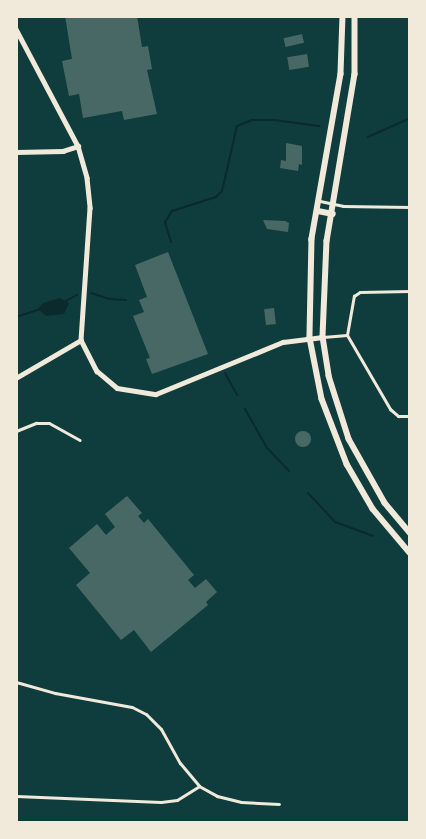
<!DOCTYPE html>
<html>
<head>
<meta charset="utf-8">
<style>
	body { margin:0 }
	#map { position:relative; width:426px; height:839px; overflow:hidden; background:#0f3d3e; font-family:Barlow,sans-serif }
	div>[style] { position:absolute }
	.water>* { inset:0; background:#0a2a2b }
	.stream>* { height:2px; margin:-1px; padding:0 1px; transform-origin:1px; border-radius:1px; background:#0a2a2b }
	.building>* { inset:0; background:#486865; transform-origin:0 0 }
	.round { border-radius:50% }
	.minor>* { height:3px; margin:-1.5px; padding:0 1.5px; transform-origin:1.5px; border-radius:1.5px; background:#f1e9da }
	.tertiary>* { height:4.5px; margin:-2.25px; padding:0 2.25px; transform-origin:2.25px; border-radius:2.25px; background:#f1e9da }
	.trunk>* { height:5.5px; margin:-2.75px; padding:0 2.75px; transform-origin:2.75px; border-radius:2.75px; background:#f1e9da }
	span { translate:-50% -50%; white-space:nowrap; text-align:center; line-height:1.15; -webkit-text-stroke:4px #f1e9da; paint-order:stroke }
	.frame { position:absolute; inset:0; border:18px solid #f1e9da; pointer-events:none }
</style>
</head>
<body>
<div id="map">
	<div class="water">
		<div style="clip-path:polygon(60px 298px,69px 303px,64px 314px,46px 316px,38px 309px,43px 303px)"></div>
	</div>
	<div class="stream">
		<div style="left:368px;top:137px;width:46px;rotate:-24.3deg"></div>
		<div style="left:171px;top:242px;width:21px;rotate:-107deg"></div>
		<div style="left:165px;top:222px;width:13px;rotate:-58deg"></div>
		<div style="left:172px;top:211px;width:46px;rotate:-17.7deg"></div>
		<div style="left:216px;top:197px;width:8px;rotate:-45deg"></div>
		<div style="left:222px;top:191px;width:67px;rotate:-77deg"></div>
		<div style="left:237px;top:126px;width:16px;rotate:-22deg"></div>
		<div style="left:252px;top:120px;width:22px"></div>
		<div style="left:274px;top:120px;width:46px;rotate:7.4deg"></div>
		<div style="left:91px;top:293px;width:20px;rotate:18deg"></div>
		<div style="left:110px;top:299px;width:16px;rotate:4deg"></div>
		<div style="left:66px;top:301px;width:13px;rotate:-29deg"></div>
		<div style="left:16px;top:317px;width:25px;rotate:-18deg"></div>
		<div style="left:225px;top:373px;width:25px;rotate:61deg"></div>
		<div style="left:245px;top:409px;width:45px;rotate:60.6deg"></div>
		<div style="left:267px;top:448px;width:32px;rotate:46deg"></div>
		<div style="left:308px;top:493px;width:40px;rotate:47deg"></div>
		<div style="left:335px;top:522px;width:40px;rotate:20.2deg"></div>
	</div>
	<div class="building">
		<div style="clip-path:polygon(65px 16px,137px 16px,142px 47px,148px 46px,152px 69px,147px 70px,157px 114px,124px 120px,122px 111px,83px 118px,79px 94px,69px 96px,62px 61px,72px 59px)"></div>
		<div style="left:302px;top:34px;width:9px;height:19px;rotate:77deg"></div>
		<div style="left:307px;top:54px;width:13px;height:20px;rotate:81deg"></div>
		<div style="clip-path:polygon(286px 143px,302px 146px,302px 165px,299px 164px,298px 171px,280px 168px,281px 160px,286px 161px)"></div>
		<div style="clip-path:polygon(263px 220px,285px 221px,289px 223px,288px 232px,267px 229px)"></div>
		<div style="clip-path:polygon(168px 252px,208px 354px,152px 374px,146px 359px,150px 358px,133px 316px,144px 312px,139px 300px,147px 297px,135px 265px)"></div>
		<div style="left:274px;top:308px;width:16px;height:10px;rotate:83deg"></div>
		<div class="round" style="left:295px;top:431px;width:16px;height:16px"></div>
		<div style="clip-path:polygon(127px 496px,142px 513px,138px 516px,144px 523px,148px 519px,194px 575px,188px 580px,195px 588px,206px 579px,217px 592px,206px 602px,208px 605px,151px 652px,134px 630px,121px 640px,76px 585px,90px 573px,69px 548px,97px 524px,106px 535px,115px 527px,105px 514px)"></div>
	</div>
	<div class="minor">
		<div style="left:320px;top:201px;width:24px;rotate:12deg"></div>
		<div style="left:343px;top:206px;width:67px;rotate:0.9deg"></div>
		<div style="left:347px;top:335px;width:40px;rotate:-80deg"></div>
		<div style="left:354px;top:296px;width:7px;rotate:-34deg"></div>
		<div style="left:360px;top:292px;width:50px;rotate:-1.1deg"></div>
		<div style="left:323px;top:337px;width:24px;rotate:-5deg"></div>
		<div style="left:347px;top:335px;width:86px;rotate:59.8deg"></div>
		<div style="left:390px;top:409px;width:11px;rotate:41deg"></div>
		<div style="left:398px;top:416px;width:12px"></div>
		<div style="left:16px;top:431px;width:22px;rotate:-22deg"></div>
		<div style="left:36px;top:423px;width:13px"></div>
		<div style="left:49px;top:423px;width:35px;rotate:29deg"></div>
		<div style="left:16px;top:682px;width:41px;rotate:15.8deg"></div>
		<div style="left:55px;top:693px;width:78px;rotate:10.3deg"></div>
		<div style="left:132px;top:707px;width:16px;rotate:27deg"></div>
		<div style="left:146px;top:714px;width:21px;rotate:45deg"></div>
		<div style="left:161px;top:729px;width:39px;rotate:61deg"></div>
		<div style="left:180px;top:763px;width:30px;rotate:50deg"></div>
		<div style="left:199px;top:786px;width:21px;rotate:29deg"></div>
		<div style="left:217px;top:796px;width:25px;rotate:14deg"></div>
		<div style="left:241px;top:802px;width:38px;rotate:3deg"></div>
		<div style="left:16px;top:796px;width:145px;rotate:2.4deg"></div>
		<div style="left:161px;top:802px;width:16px;rotate:-7deg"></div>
		<div style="left:177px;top:800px;width:26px;rotate:-32deg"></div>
	</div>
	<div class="tertiary">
		<div style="left:16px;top:29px;width:132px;rotate:62.1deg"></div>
		<div style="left:78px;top:146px;width:33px;rotate:74deg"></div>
		<div style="left:87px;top:178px;width:30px;rotate:84deg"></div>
		<div style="left:90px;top:208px;width:132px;rotate:93.9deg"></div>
		<div style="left:81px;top:340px;width:35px;rotate:63deg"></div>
		<div style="left:97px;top:371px;width:26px;rotate:40deg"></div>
		<div style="left:117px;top:388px;width:39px;rotate:9deg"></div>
		<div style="left:156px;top:394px;width:137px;rotate:-22.3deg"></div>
		<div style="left:283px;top:342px;width:40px;rotate:-7.1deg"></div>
		<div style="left:16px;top:152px;width:47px;rotate:-1.2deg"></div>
		<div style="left:63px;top:151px;width:16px;rotate:-18deg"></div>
		<div style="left:16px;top:378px;width:75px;rotate:-30.3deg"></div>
	</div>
	<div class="trunk">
		<div style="left:343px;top:16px;width:58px;rotate:92deg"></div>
		<div style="left:341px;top:74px;width:168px;rotate:100deg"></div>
		<div style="left:312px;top:239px;width:99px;rotate:91.2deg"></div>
		<div style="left:310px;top:338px;width:62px;rotate:78.9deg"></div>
		<div style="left:322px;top:399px;width:70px;rotate:69deg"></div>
		<div style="left:347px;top:464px;width:52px;rotate:60deg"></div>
		<div style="left:373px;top:509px;width:57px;rotate:49.9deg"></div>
		<div style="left:355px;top:16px;width:58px;rotate:90deg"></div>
		<div style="left:355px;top:74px;width:169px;rotate:99.5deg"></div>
		<div style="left:327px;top:241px;width:96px;rotate:92.4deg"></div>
		<div style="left:323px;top:337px;width:39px;rotate:81deg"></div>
		<div style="left:329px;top:376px;width:66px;rotate:72.4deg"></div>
		<div style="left:349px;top:439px;width:73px;rotate:60.6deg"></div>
		<div style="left:385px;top:503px;width:39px;rotate:50deg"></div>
		<div style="left:318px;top:211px;width:15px;rotate:11deg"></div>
	</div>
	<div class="frame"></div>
</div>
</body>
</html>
